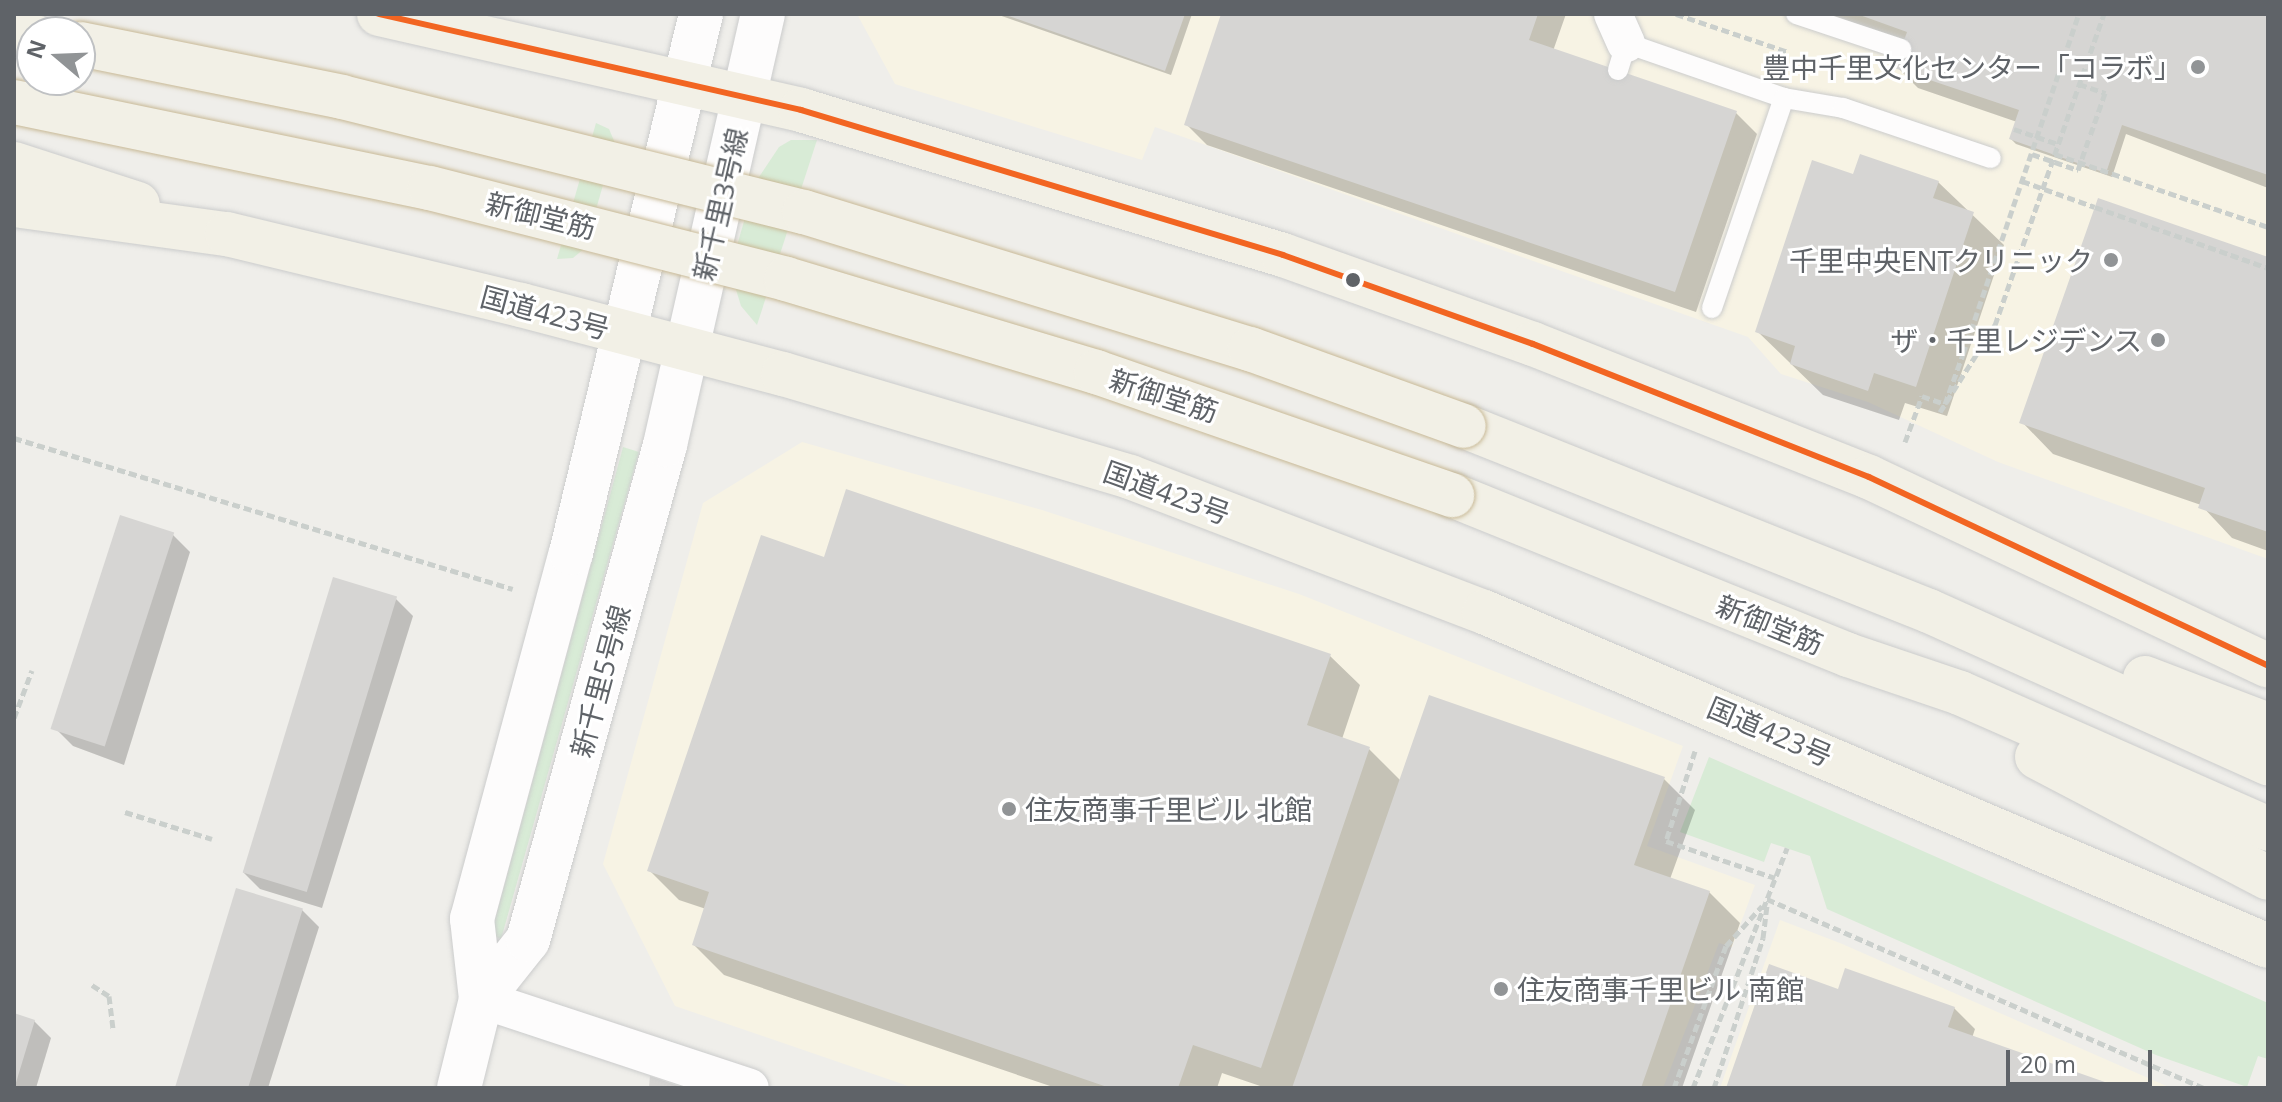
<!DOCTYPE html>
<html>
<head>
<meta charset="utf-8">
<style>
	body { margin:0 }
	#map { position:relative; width:2282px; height:1102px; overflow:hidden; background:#efeeea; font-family:"Open Sans","Noto Sans JP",sans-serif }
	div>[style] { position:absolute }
	.commercial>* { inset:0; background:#f7f3e4 }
	.green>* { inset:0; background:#d8ebd6 }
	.shadow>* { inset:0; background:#0003 }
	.building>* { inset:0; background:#d6d5d3; transform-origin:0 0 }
	.path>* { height:5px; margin-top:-2.5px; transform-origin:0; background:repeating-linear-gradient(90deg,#cacfcc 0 8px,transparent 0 12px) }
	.roads { filter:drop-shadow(0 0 2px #cbcccc) drop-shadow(0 0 2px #cbcccc) }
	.service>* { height:20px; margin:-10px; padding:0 10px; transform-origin:10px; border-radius:10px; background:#fdfcfc }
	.minor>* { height:38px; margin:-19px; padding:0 19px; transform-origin:19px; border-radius:19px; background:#fdfcfc }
	.tertiary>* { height:44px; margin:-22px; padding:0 22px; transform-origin:22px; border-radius:22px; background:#fdfcfc }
	.trunk>* { height:44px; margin:-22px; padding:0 22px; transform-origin:22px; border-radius:22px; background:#f2f0e6 }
	.path-bridge>* { height:5px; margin-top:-2.5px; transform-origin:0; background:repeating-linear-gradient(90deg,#cacfcc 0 8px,transparent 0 12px) }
	.bridges { filter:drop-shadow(0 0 2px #c8b996) drop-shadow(0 0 2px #c8b996) }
	.trunk-bridge>* { height:44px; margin:-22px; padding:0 22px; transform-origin:22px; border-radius:22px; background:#f2f0e6 }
	.bus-1>* { height:6px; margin:-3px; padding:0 3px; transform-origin:3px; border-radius:3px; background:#f26522 }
	.dots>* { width:22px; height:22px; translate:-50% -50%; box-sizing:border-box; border:4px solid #fff; border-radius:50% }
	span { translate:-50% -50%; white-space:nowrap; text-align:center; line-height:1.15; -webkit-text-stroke:6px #fff; paint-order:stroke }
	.poi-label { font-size:28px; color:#5f6368 }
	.right { translate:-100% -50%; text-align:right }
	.left { translate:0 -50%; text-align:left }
	.street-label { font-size:28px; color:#5f6368 }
	.frame { position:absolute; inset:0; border:16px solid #5f6368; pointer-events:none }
	.north { position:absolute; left:16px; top:16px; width:80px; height:80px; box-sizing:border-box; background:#fff; border:2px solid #bfc1c3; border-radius:50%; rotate:289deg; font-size:22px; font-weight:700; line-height:32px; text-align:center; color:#5f6368 }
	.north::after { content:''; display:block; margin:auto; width:28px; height:36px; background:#919496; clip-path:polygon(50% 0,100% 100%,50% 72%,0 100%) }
	.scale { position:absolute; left:2006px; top:1050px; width:146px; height:36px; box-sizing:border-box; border:4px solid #5f6368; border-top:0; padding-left:10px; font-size:24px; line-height:28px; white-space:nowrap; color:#5f6368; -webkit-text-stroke:6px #fff; paint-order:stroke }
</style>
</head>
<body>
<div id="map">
	<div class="commercial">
		<div style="clip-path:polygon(857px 14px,2268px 14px,2268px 559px,1998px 462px,1868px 402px,1781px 374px,1748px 337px,1155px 127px,1142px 160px,895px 84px)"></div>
		<div style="clip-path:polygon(802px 442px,1042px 510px,1299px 594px,1683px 746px,1647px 846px,1755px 885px,1732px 947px,1719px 943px,1663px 1088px,914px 1088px,675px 1006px,603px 864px,703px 503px)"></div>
		<div style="clip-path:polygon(1780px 920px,1840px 943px,2171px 1088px,1720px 1088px)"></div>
	</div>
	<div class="green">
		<div style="clip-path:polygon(596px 123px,609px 129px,615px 143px,585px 248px,573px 258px,557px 259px)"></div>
		<div style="clip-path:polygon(791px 140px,817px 140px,757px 325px,741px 306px,730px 270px,755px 183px,779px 147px)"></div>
		<div style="clip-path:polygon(623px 447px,639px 452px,501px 939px,491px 935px)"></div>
		<div style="clip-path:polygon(1709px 757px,2268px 1003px,2268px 1059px,2258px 1056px,2247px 1087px,2156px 1055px,1827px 909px,1810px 856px,1771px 843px,1764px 862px,1680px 832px)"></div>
	</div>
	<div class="shadow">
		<div style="clip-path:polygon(996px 14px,1192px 14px,1171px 75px)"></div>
		<div style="clip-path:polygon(1223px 14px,1566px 14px,1553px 51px,1736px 113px,1757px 134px,1696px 312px,1207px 145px,1186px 124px)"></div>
		<div style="clip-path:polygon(1800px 14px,2268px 14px,2268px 188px,2126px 134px,2112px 177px,2016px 144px,2011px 139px,2017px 122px,1918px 88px,1897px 67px,1903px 49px)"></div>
		<div style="clip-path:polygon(1854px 177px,1938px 182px,2004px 245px,1947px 416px,1905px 403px,1899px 420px,1823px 395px,1757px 331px)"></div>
		<div style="clip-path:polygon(2268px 259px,2268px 551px,2232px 538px,2201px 505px,2053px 454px,2022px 422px)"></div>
		<div style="clip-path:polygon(173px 535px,190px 552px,124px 765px,73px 746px,56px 729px)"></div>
		<div style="clip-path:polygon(825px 559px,1330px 656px,1360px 685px,1342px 739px,1369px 749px,1401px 781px,1664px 779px,1695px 810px,1670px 879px,1709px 892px,1740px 923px,1682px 1088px,1266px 1088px,1222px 1073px,1217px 1088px,1056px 1088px,724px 975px,694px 945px,706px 909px,679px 900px,649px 870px)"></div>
		<div style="clip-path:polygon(396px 599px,413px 616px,322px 908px,260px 889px,243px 872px)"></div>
		<div style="clip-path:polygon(302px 910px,319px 927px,268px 1088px,175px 1088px)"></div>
		<div style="clip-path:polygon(1839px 991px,1954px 1008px,1975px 1029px,1972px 1038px,2118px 1088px,1728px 1088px)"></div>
		<div style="clip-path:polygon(14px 1015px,34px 1021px,51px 1038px,36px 1088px,14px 1088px)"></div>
	</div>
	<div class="building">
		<div style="clip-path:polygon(1003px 14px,1185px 14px,1165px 71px)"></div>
		<div style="clip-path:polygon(1221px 14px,1538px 14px,1529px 40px,1737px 111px,1675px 292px,1184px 125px)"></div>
		<div style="clip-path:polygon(1857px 14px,2268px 14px,2268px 175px,2122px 125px,2106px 173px,2009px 139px,2019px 110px,1894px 68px,1907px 32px)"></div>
		<div style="clip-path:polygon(1860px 154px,1939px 181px,1933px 198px,1974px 212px,1916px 387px,1874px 373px,1868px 391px,1790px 364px,1795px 346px,1755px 332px,1812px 160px,1853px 174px)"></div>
		<div style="clip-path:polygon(2098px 198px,2268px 257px,2268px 532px,2198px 508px,2205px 488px,2019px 423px)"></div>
		<div style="clip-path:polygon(846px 489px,1331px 654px,1307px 725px,1370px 747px,1261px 1068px,1193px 1045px,1178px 1088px,1110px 1088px,692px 945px,709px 892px,647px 871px,761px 535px,824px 557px)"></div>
		<div style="left:120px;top:515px;width:57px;height:225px;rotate:18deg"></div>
		<div style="left:333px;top:577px;width:67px;height:309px;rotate:17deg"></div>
		<div style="clip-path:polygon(1429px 695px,1665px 777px,1634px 865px,1710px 891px,1641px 1088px,1292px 1088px)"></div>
		<div style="left:236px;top:888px;width:70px;height:210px;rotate:17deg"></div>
		<div style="clip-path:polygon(1769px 964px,1838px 989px,1845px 968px,1955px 1007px,1948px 1027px,2122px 1088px,1726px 1088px)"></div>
		<div style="clip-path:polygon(14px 1013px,35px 1020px,15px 1086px,14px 1086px)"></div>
		<div style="clip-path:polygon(650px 1076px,684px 1088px,649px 1088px)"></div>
	</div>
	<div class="path">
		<div style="left:1676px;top:14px;width:118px;rotate:18.7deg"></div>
		<div style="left:1809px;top:60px;width:22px;rotate:18deg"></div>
		<div style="left:2079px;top:84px;width:28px;rotate:19deg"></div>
		<div style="left:2105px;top:93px;width:46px;rotate:109.2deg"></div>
		<div style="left:2014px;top:129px;width:46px;rotate:18.8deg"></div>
		<div style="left:2055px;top:154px;width:225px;rotate:18.9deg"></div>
		<div style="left:2095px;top:207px;width:183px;rotate:19.4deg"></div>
		<div style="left:1940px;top:412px;width:103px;rotate:-57.7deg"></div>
		<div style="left:1995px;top:325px;width:330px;rotate:-70.7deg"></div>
		<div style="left:14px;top:438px;width:521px;rotate:16.84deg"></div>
		<div style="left:1905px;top:442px;width:49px;rotate:-69.7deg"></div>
		<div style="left:1922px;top:396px;width:24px;rotate:19deg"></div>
		<div style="left:1945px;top:404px;width:53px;rotate:-70.2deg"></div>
		<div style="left:14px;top:718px;width:51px;rotate:-69.4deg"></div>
		<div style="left:1695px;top:751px;width:95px;rotate:107.9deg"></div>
		<div style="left:1666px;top:841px;width:115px;rotate:18.7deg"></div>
		<div style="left:125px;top:812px;width:91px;rotate:17.2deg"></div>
		<div style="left:1767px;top:899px;width:476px;rotate:23.4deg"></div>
		<div style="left:92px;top:985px;width:20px;rotate:33deg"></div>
		<div style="left:109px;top:996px;width:34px;rotate:83deg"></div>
		<div style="left:1674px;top:1088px;width:151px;rotate:-69.9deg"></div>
		<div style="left:1726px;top:946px;width:54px;rotate:-48deg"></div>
		<div style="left:1693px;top:1088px;width:258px;rotate:-68.6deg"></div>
		<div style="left:1714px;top:1088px;width:158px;rotate:-71.9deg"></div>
		<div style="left:1763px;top:938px;width:34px;rotate:-83deg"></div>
	</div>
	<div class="roads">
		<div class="service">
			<div style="left:1796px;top:14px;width:111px;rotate:18.4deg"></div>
			<div style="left:1618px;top:70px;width:28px;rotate:-73deg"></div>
			<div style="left:1626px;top:43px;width:167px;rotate:19.2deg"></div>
			<div style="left:1784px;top:98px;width:60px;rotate:9.6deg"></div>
			<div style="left:1843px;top:108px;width:156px;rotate:18.7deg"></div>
			<div style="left:1712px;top:308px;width:222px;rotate:-71.1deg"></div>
		</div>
		<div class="minor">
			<div style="left:1613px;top:14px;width:32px;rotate:66deg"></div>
			<div style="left:481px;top:999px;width:283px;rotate:18.3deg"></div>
		</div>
		<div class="tertiary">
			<div style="left:481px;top:999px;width:75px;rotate:-51.5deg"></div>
			<div style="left:528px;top:940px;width:514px;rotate:-74.53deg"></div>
			<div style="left:665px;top:445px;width:442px;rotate:-77.2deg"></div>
			<div style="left:459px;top:1088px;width:92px;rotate:-76.1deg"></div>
			<div style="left:481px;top:999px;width:81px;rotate:-96.4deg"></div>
			<div style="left:472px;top:919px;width:379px;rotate:-74.9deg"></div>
			<div style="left:571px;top:553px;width:554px;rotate:-76.44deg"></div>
		</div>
		<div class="trunk">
			<div style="left:379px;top:14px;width:433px;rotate:12.8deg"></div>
			<div style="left:801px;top:110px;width:503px;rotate:16.74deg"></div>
			<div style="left:1283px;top:255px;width:265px;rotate:19.6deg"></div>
			<div style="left:1533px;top:344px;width:361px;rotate:21.6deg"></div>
			<div style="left:1869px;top:477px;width:441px;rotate:25.3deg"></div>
			<div style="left:14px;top:32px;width:18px;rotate:9deg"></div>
			<div style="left:14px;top:164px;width:130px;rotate:17.9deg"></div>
			<div style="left:14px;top:205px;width:215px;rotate:7.8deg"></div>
			<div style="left:227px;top:234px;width:302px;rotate:13.6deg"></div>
			<div style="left:521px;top:305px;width:271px;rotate:14.8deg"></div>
			<div style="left:783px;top:374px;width:362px;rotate:16.5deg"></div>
			<div style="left:1130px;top:477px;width:379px;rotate:20.9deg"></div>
			<div style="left:1484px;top:612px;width:852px;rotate:23.07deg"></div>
			<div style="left:1464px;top:426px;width:500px;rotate:21.7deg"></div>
			<div style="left:1929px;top:611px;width:372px;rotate:24.2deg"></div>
			<div style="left:1452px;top:495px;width:427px;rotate:22deg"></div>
			<div style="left:1848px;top:655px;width:118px;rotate:18.7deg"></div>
			<div style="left:1960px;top:693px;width:337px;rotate:23.8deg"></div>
			<div style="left:2145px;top:678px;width:132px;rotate:20.9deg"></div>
			<div style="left:2037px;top:757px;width:261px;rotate:27.6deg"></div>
		</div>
	</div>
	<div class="path-bridge">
		<div style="left:2032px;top:154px;width:49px;rotate:19.2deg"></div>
		<div style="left:2078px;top:170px;width:36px;rotate:-71deg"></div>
		<div style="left:2022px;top:181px;width:77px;rotate:19.6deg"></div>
		<div style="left:1963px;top:354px;width:359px;rotate:-71.2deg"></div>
	</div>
	<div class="bridges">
		<div class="trunk-bridge">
			<div style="left:80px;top:44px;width:267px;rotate:11.4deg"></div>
			<div style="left:342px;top:97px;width:476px;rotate:14deg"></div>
			<div style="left:804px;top:212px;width:467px;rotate:17.1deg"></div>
			<div style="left:1250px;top:349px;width:227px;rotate:19.8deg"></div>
			<div style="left:14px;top:102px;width:425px;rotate:11.7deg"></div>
			<div style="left:430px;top:188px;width:367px;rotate:14.3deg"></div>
			<div style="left:786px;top:279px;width:324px;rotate:16.7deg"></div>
			<div style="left:1096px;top:372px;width:377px;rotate:19.1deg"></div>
		</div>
	</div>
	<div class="bus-1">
		<div style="left:379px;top:14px;width:433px;rotate:12.8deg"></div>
		<div style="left:801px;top:110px;width:503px;rotate:16.74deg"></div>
		<div style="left:1283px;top:255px;width:265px;rotate:19.6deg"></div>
		<div style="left:1533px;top:344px;width:361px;rotate:21.6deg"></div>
		<div style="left:1869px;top:477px;width:441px;rotate:25.3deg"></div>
	</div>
	<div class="dots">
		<div style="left:2198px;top:67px;background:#919496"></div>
		<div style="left:2111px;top:260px;background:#919496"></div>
		<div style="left:1353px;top:280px;background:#5f6368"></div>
		<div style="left:2158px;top:340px;background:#919496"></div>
		<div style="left:1009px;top:809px;background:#919496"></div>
		<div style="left:1501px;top:989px;background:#919496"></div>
	</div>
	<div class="poi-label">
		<span class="right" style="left:2182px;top:67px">豊中千里文化センター「コラボ」</span>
		<span class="right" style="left:2093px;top:260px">千里中央ENTクリニック</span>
		<span class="right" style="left:2142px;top:340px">ザ・千里レジデンス</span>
		<span class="left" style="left:1025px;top:809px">住友商事千里ビル 北館</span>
		<span class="left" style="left:1517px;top:989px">住友商事千里ビル 南館</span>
	</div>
	<div class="street-label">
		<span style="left:720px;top:204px;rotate:-77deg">新千里3号線</span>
		<span style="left:541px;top:215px;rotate:14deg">新御堂筋</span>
		<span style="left:545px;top:312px;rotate:15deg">国道423号</span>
		<span style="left:1164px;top:395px;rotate:18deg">新御堂筋</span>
		<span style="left:1167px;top:492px;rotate:20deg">国道423号</span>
		<span style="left:1770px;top:624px;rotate:22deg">新御堂筋</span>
		<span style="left:600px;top:681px;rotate:-75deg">新千里5号線</span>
		<span style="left:1770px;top:731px;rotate:23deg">国道423号</span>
	</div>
	<div class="frame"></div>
	<div class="north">N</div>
	<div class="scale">20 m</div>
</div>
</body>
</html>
